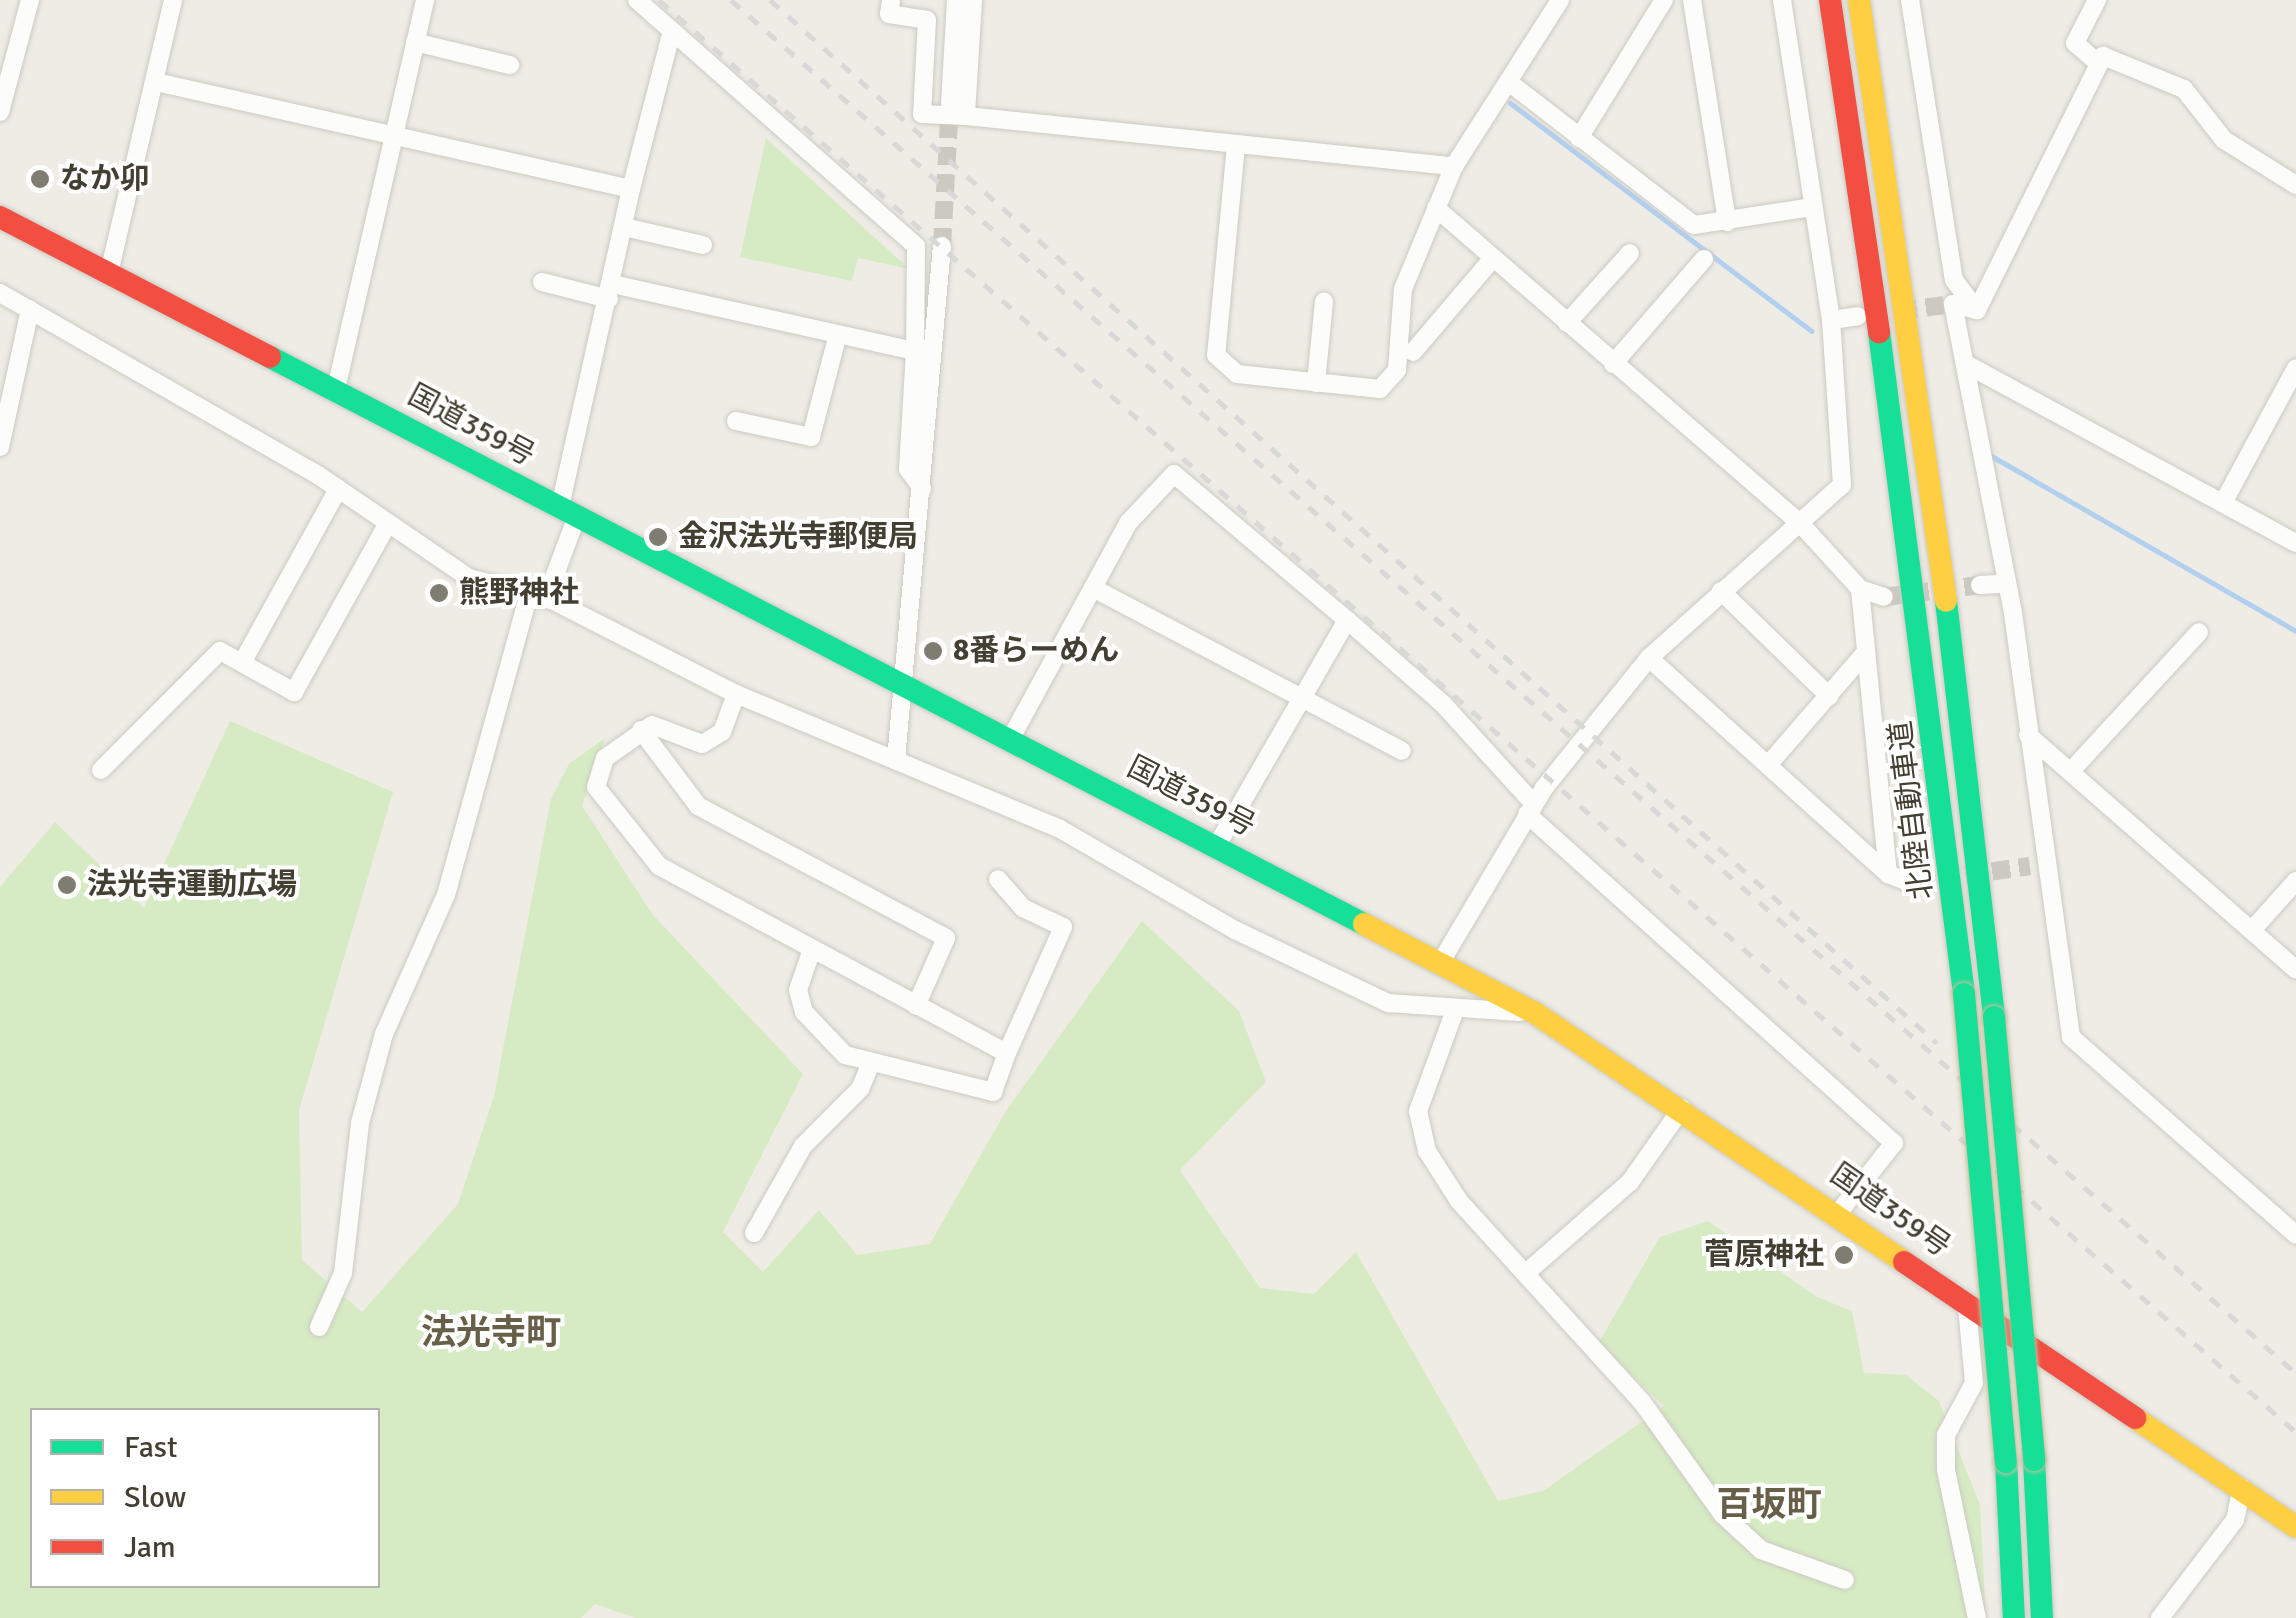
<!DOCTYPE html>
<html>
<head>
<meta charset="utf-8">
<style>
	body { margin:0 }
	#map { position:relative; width:2296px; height:1618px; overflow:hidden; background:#eeece5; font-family:Signika,"Noto Sans JP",sans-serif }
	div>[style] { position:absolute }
	.green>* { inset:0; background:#d6ebc3 }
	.stream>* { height:5px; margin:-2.5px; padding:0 2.5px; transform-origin:2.5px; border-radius:2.5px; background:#b2cff0 }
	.street-tunnel>* { height:18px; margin-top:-9px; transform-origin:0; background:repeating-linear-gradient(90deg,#ccc9c1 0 18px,transparent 0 27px) }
	.roads { filter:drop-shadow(0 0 2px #cccac3) drop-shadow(0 0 2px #cccac3) }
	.street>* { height:18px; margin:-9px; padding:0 9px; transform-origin:9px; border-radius:9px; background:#fcfcfb }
	.fast>* { height:22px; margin:-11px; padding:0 11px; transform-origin:11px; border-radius:11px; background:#16e098 }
	.slow>* { height:22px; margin:-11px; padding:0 11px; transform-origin:11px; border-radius:11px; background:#ffcf43 }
	.jam>* { height:22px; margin:-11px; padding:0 11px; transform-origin:11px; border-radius:11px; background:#f24e42 }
	.rail>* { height:5px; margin-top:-2.5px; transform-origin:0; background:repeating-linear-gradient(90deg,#d8d8d7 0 12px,transparent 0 24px) }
	.bridges { filter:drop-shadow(0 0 2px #c8be9f) drop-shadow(0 0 2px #c8be9f) }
	.fast-bridge>* { height:22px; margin:-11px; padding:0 11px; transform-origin:11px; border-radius:11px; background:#16e098 }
	.dots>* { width:28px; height:28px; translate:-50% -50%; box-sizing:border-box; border:5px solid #fff; border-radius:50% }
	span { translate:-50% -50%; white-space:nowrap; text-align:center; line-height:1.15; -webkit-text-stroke:8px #fff; paint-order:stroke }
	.poi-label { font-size:30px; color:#433f32; font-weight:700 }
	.left { translate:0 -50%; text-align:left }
	.right { translate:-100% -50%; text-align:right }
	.street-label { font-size:30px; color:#433f32 }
	.quarter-label { font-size:35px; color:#675f48; font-weight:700 }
	.legend { position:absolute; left:30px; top:1408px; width:350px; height:180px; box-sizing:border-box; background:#fff; border:2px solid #b4b2ad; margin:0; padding:12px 18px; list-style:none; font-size:30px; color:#433f32 }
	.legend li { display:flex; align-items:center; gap:20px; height:50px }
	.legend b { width:50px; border:2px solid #b4b2ad }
</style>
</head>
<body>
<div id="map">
	<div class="green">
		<div style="clip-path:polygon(766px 138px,909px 269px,858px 258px,852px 281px,740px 257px)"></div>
		<div style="clip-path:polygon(evenodd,230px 721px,393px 792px,299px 1110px,302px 1260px,362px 1312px,458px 1204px,494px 1096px,551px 799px,569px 764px,605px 738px,582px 806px,653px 915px,803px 1074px,723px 1232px,763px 1272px,819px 1210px,857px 1255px,930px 1244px,1006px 1111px,1142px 921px,1239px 1011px,1266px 1082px,1180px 1170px,1260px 1288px,1314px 1294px,1356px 1252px,1498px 1501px,1543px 1491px,1664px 1406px,1599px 1342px,1660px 1237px,1708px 1221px,1817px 1297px,1852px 1311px,1864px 1373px,1906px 1375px,1939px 1401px,1980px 1505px,1986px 1618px,636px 1618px,595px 1604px,581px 1618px,0 1618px,0 887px,55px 822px,144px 908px,230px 721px,32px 1410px,378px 1410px,378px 1586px,32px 1586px,32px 1410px)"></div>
	</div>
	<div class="stream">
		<div style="left:1510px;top:103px;width:378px;rotate:37.1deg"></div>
		<div style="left:1988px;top:454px;width:355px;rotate:29.9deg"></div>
	</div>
	<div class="street-tunnel">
		<div style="left:942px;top:246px;width:142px;rotate:-86.8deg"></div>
		<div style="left:1899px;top:311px;width:54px;rotate:-7.4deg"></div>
		<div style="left:1884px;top:597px;width:97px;rotate:-7.1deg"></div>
		<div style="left:1912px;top:883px;width:119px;rotate:-8.2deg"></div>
	</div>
	<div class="roads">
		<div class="street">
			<div style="left:637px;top:0;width:372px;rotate:41.4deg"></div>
			<div style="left:916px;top:246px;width:105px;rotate:90.5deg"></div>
			<div style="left:891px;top:0;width:14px;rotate:98deg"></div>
			<div style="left:889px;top:14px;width:38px;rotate:9deg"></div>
			<div style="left:927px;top:20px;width:94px;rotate:93deg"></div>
			<div style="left:922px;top:114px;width:44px;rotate:2.6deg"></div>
			<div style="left:973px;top:0;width:116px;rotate:93.5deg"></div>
			<div style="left:966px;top:116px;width:491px;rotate:5.9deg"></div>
			<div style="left:1692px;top:0;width:225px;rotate:81deg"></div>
			<div style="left:1910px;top:0;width:283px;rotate:81.1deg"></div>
			<div style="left:1954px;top:280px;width:38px;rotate:53deg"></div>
			<div style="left:2097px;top:0;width:48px;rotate:117.1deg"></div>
			<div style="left:2075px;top:43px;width:30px;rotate:41deg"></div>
			<div style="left:415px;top:42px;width:98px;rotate:13.6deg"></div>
			<div style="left:156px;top:82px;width:487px;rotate:12.7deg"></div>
			<div style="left:631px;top:189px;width:326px;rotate:102.6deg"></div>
			<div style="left:1510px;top:83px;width:232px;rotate:37.7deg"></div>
			<div style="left:1694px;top:225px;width:120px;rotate:-8.6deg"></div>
			<div style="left:950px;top:104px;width:104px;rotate:-86.7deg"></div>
			<div style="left:0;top:112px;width:116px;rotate:-75deg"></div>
			<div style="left:1579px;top:138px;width:162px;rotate:-58.4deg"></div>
			<div style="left:1236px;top:145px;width:211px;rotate:95.4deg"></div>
			<div style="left:1216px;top:355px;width:28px;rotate:42deg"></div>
			<div style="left:1237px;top:374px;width:144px;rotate:6deg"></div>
			<div style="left:1380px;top:389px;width:25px;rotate:-48deg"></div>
			<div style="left:1397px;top:370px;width:81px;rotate:-85.8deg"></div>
			<div style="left:1403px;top:289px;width:133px;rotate:-67.5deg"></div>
			<div style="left:1454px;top:166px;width:197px;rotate:-57.4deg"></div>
			<div style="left:631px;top:189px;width:163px;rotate:-75.5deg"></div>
			<div style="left:1436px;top:208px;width:480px;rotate:40.9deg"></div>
			<div style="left:1799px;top:522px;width:91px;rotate:47.7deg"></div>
			<div style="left:1860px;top:589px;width:25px;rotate:18deg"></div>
			<div style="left:624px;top:227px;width:81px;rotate:12.8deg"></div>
			<div style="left:109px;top:273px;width:280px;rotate:-76.8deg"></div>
			<div style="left:542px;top:282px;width:69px;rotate:14.2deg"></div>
			<div style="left:612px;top:284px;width:310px;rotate:12.5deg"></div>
			<div style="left:915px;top:351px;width:118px;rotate:93.4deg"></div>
			<div style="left:908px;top:469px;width:24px;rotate:54deg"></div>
			<div style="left:0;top:293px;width:366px;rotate:29.8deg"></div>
			<div style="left:318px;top:475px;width:183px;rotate:34.3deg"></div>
			<div style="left:469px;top:578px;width:88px;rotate:15.1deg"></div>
			<div style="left:554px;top:601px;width:204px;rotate:27.1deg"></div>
			<div style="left:736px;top:694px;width:351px;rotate:22.6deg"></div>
			<div style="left:1060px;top:829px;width:202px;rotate:30deg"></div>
			<div style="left:1235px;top:930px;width:170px;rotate:25.5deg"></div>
			<div style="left:1388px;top:1003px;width:132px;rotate:3.9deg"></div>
			<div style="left:1977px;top:310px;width:25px;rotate:-166deg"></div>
			<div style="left:1953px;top:304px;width:315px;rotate:79deg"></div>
			<div style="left:2013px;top:613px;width:428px;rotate:82.2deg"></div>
			<div style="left:2071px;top:1037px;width:300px;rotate:41.3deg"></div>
			<div style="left:1977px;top:310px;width:284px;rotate:-63.6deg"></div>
			<div style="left:2103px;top:56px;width:87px;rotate:22.2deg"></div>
			<div style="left:2184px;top:89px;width:65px;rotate:51.9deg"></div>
			<div style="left:2224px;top:140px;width:85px;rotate:32deg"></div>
			<div style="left:1831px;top:320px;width:27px;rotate:-8deg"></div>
			<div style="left:1567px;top:323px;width:94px;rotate:-48deg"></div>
			<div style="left:1413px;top:352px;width:123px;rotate:-49.6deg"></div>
			<div style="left:1613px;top:364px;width:139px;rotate:-49.1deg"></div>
			<div style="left:1966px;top:364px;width:375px;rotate:28.5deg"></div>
			<div style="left:1316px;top:383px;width:82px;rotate:-84.4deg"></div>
			<div style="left:336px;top:389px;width:399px;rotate:-77.1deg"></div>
			<div style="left:736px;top:421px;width:77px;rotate:12deg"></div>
			<div style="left:811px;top:437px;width:106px;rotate:-75.3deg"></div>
			<div style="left:0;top:447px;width:141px;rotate:-77.7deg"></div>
			<div style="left:2223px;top:503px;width:153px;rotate:-61.6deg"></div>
			<div style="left:1980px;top:585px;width:22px;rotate:-3deg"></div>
			<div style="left:1093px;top:588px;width:349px;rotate:27.8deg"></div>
			<div style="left:1860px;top:589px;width:286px;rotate:84.4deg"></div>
			<div style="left:1721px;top:591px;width:151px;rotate:44.2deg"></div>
			<div style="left:546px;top:599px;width:89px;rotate:-69.5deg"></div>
			<div style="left:1347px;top:620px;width:128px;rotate:41.2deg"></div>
			<div style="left:1443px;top:704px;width:135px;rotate:47.7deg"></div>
			<div style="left:1649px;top:658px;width:322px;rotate:42.1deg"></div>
			<div style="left:1888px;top:874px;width:26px;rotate:21deg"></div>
			<div style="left:242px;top:663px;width:199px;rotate:-61.1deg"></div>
			<div style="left:736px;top:694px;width:40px;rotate:110.2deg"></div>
			<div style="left:722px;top:732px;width:23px;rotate:149deg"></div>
			<div style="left:702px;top:744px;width:53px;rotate:-159.2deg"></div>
			<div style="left:652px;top:725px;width:57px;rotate:144.9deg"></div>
			<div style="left:605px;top:758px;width:30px;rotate:107deg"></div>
			<div style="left:596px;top:787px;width:101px;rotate:51.4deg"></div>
			<div style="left:659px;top:866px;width:395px;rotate:28.3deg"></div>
			<div style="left:1007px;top:1053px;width:138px;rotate:-66deg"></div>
			<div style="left:1063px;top:927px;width:44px;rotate:-154.6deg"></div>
			<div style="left:1023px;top:908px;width:38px;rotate:-131deg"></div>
			<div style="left:641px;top:730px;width:95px;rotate:53.1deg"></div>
			<div style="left:698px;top:806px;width:281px;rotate:28deg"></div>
			<div style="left:946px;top:938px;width:74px;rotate:113.8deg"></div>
			<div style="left:2028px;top:735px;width:356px;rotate:41.2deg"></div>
			<div style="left:1011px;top:738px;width:245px;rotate:-61.4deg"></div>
			<div style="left:1128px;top:523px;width:67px;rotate:-46.8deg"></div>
			<div style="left:1174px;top:474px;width:226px;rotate:40.2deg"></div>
			<div style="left:1347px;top:620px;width:260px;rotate:120deg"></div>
			<div style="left:896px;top:760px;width:516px;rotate:-84.89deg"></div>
			<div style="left:1768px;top:765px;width:150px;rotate:-49.1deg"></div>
			<div style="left:101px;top:770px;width:168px;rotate:-45deg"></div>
			<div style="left:220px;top:651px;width:85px;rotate:29deg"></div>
			<div style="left:294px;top:692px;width:191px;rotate:-60.9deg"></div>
			<div style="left:2070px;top:772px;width:190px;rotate:-47.3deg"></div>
			<div style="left:1527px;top:814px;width:493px;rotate:41.9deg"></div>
			<div style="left:1894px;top:1143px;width:88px;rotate:128.6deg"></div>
			<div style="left:2252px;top:930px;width:66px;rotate:-48.1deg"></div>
			<div style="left:811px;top:952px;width:40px;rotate:108.9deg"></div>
			<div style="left:798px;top:990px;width:23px;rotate:75deg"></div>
			<div style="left:804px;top:1012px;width:59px;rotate:46.4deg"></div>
			<div style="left:845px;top:1055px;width:153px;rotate:14deg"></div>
			<div style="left:993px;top:1092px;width:41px;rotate:-70.3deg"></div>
			<div style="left:1442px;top:960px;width:200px;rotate:-59.3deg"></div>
			<div style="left:1544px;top:788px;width:167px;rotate:-51.1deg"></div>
			<div style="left:1649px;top:658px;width:259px;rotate:-41.9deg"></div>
			<div style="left:1842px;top:485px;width:165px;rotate:-93.8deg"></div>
			<div style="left:1831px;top:320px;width:324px;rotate:-98.7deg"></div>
			<div style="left:1455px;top:1010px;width:108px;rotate:110.1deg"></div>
			<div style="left:1418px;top:1111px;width:41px;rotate:77.3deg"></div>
			<div style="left:1427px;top:1151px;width:59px;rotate:57.4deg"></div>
			<div style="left:1459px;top:1201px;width:272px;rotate:47.7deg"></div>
			<div style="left:1642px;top:1402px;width:139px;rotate:54.4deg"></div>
			<div style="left:1723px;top:1515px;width:52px;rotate:42.6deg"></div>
			<div style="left:1761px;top:1550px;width:89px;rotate:19.7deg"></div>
			<div style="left:754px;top:1233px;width:100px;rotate:-60.6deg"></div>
			<div style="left:803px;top:1146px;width:81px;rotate:-45deg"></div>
			<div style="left:860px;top:1089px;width:28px;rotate:-67deg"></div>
			<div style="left:1526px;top:1273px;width:138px;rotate:-41.2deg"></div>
			<div style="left:1630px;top:1182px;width:90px;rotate:-54.9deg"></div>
			<div style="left:1967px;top:1306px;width:77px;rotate:84.8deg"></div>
			<div style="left:1974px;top:1383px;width:59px;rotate:118.3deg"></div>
			<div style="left:1946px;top:1435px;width:35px;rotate:90deg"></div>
			<div style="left:1946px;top:1470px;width:151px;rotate:78.2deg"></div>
			<div style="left:319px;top:1327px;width:59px;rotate:-66deg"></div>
			<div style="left:343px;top:1273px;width:151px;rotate:-83.5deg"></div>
			<div style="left:360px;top:1123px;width:92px;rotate:-74.9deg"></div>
			<div style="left:384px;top:1034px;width:152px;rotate:-66deg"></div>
			<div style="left:446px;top:895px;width:312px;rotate:-74.6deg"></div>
			<div style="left:2160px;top:1618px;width:123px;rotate:-52.6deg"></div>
			<div style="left:2235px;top:1520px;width:33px;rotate:-78deg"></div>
		</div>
		<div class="fast">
			<div style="left:1879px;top:332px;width:667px;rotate:82.68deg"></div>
			<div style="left:270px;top:357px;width:1232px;rotate:27.4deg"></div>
			<div style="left:1946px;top:601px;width:419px;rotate:83.4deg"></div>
			<div style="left:2034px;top:1460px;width:158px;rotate:87.1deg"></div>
			<div style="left:2006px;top:1462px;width:156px;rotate:87.1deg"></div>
		</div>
		<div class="slow">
			<div style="left:1859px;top:0;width:607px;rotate:81.76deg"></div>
			<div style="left:1364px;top:924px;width:193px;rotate:27.5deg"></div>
			<div style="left:1535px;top:1013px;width:445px;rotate:34deg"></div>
			<div style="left:2135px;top:1418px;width:194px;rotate:34.1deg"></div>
		</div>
		<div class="jam">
			<div style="left:1830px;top:0;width:336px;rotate:81.6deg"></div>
			<div style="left:0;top:217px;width:304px;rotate:27.4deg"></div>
			<div style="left:1904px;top:1262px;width:279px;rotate:34deg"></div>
		</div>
	</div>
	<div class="rail">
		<div style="left:659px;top:0;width:2175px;rotate:41.18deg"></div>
		<div style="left:731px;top:0;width:2082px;rotate:41.26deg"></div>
		<div style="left:770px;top:0;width:1565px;rotate:41.79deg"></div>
	</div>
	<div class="bridges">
		<div class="fast-bridge">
			<div style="left:1964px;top:994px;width:470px;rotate:84.9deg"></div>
			<div style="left:1994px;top:1017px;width:445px;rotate:84.8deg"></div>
		</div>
	</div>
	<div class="dots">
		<div style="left:40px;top:179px;background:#7f7c71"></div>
		<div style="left:658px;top:537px;background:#7f7c71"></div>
		<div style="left:439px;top:593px;background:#7f7c71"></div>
		<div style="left:933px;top:651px;background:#7f7c71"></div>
		<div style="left:67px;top:885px;background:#7f7c71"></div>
		<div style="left:1844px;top:1255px;background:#7f7c71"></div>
	</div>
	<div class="poi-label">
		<span class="left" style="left:60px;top:179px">なか卯</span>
		<span class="left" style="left:678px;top:537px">金沢法光寺郵便局</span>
		<span class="left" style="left:459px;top:593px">熊野神社</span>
		<span class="left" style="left:953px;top:651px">8番らーめん</span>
		<span class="left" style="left:87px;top:885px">法光寺運動広場</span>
		<span class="right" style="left:1824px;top:1255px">菅原神社</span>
	</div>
	<div class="street-label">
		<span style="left:471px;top:426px;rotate:28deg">国道359号</span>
		<span style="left:1191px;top:797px;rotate:27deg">国道359号</span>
		<span style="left:1912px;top:810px;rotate:-97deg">北陸自動車道</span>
		<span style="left:1890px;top:1211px;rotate:35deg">国道359号</span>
	</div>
	<div class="quarter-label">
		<span style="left:491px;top:1333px">法光寺町</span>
		<span style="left:1769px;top:1505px">百坂町</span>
	</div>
	<ul class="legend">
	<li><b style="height:12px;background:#16e098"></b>Fast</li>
	<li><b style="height:12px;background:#ffcf43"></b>Slow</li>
	<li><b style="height:12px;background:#f24e42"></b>Jam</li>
	</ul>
</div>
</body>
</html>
